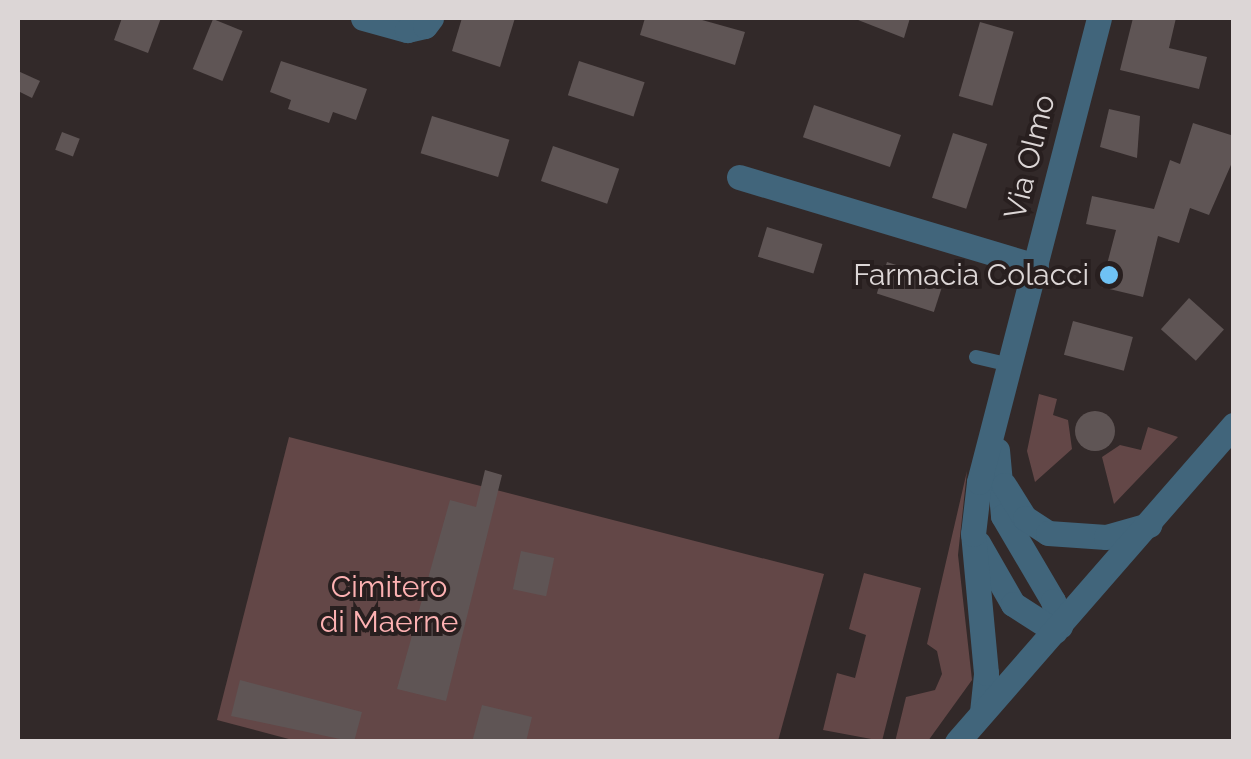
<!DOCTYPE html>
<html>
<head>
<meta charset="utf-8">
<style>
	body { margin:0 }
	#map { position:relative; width:1251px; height:759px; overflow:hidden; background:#322929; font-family:Raleway,sans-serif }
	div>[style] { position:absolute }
	.green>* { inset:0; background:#634747 }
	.building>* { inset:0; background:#5f5555; transform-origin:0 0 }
	.round { border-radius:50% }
	.service>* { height:14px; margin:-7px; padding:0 7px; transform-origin:7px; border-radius:7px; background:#41657b }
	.minor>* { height:25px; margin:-12.5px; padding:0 12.5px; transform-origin:12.5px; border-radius:12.5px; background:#41657b }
	.tertiary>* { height:25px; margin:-12.5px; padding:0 12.5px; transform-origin:12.5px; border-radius:12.5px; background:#41657b }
	.dots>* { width:28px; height:28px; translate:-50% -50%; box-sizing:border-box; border:5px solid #281f1f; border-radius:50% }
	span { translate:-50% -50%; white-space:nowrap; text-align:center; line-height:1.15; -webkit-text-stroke:8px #281f1f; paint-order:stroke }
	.street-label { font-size:30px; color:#dcd6d6 }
	.poi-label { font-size:30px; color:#dcd6d6 }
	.right { translate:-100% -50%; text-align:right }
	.park-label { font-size:30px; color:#fdb1b2 }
	.frame { position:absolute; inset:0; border:20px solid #dcd6d6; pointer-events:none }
</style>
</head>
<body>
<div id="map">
	<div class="green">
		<div style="clip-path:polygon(1039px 394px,1057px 399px,1053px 415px,1068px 420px,1072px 449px,1035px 482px,1027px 451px)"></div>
		<div style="clip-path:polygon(1148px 427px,1178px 437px,1114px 504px,1102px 457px,1120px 445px,1141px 450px)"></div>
		<div style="clip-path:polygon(289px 437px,824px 574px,778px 741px,300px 742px,217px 720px)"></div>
		<div style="clip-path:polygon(967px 471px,958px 555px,972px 680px,928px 741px,895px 742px,906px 697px,935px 690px,942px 674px,937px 651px,927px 644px)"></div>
		<div style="clip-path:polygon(864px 573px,921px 588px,882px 741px,823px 730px,837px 673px,855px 678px,866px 635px,849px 629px)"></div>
	</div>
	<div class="building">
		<div style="clip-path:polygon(122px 18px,161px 18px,148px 53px,114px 40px)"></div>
		<div style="clip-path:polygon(462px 18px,515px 18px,500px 67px,452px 51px)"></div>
		<div style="clip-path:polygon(645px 18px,695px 18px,745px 32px,735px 65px,640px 35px)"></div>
		<div style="clip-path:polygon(853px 18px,910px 18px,904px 38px)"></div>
		<div style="clip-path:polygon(1133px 18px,1176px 18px,1169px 48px,1207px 57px,1199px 89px,1120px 70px)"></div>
		<div style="left:213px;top:19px;width:32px;height:54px;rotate:22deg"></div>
		<div style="left:980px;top:22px;width:35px;height:77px;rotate:16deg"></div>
		<div style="clip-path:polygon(281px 61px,367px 89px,356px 120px,333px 112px,329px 123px,288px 109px,291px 100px,270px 92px)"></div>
		<div style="left:579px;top:61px;width:69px;height:36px;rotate:18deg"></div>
		<div style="clip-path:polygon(18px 71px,40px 81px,32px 98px,18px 91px)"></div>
		<div style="left:814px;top:105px;width:92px;height:34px;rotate:19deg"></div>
		<div style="clip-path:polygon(1109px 109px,1140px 116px,1137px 158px,1100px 147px)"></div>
		<div style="left:432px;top:116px;width:81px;height:39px;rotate:17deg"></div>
		<div style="clip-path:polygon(1193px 123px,1234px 136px,1234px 158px,1209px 215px,1190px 208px,1179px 243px,1158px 236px,1143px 297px,1101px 287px,1116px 230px,1086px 224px,1092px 196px,1154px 209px,1170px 160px,1180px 164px)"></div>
		<div style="left:62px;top:132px;width:19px;height:19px;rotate:21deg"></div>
		<div style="left:953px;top:133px;width:36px;height:68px;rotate:18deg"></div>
		<div style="left:553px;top:146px;width:70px;height:37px;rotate:19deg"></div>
		<div style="left:767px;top:227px;width:58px;height:31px;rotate:17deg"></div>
		<div style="left:887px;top:262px;width:60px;height:33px;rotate:18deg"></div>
		<div style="left:1189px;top:298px;width:47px;height:42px;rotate:42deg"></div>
		<div style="left:1073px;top:321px;width:62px;height:35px;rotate:15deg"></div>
		<div class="round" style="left:1075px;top:411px;width:40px;height:40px"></div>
		<div style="clip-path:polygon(485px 470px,502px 475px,446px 701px,397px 689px,450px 500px,476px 507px)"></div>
		<div style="left:521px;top:551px;width:34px;height:39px;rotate:12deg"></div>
		<div style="clip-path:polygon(240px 680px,362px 712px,354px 742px,231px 716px)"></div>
		<div style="clip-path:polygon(482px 705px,532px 717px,526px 742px,472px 742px)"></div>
	</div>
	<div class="service">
		<div style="left:976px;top:357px;width:37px;rotate:13deg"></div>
	</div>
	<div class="minor">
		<div style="left:363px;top:18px;width:46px;rotate:15.3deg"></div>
		<div style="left:407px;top:30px;width:18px;rotate:-13deg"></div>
		<div style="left:425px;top:26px;width:10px;rotate:-53deg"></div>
		<div style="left:739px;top:177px;width:310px;rotate:16.7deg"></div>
	</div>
	<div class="tertiary">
		<div style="left:997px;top:450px;width:66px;rotate:84.8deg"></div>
		<div style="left:1003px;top:516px;width:99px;rotate:59.5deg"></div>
		<div style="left:1053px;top:601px;width:26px;rotate:74deg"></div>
		<div style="left:1004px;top:485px;width:39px;rotate:58deg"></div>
		<div style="left:1025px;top:518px;width:27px;rotate:33deg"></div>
		<div style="left:1048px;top:533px;width:58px;rotate:3.9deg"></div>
		<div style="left:1106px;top:537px;width:45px;rotate:-15.6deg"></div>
		<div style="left:978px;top:543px;width:70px;rotate:60.2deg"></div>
		<div style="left:1013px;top:604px;width:50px;rotate:32.7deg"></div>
		<div style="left:982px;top:712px;width:39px;rotate:-84deg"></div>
		<div style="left:986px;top:673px;width:140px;rotate:-95.3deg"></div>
		<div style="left:973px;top:534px;width:52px;rotate:-83.4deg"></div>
		<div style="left:979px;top:482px;width:479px;rotate:-75.5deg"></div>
		<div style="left:957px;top:742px;width:421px;rotate:-48.9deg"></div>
	</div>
	<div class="dots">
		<div style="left:1109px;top:275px;background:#6fc2f4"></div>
	</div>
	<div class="street-label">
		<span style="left:1030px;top:157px;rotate:-76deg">Via Olmo</span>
	</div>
	<div class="poi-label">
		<span class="right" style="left:1089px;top:275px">Farmacia Colacci</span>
	</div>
	<div class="park-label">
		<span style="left:389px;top:604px">Cimitero<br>di Maerne</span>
	</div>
	<div class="frame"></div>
</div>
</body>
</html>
